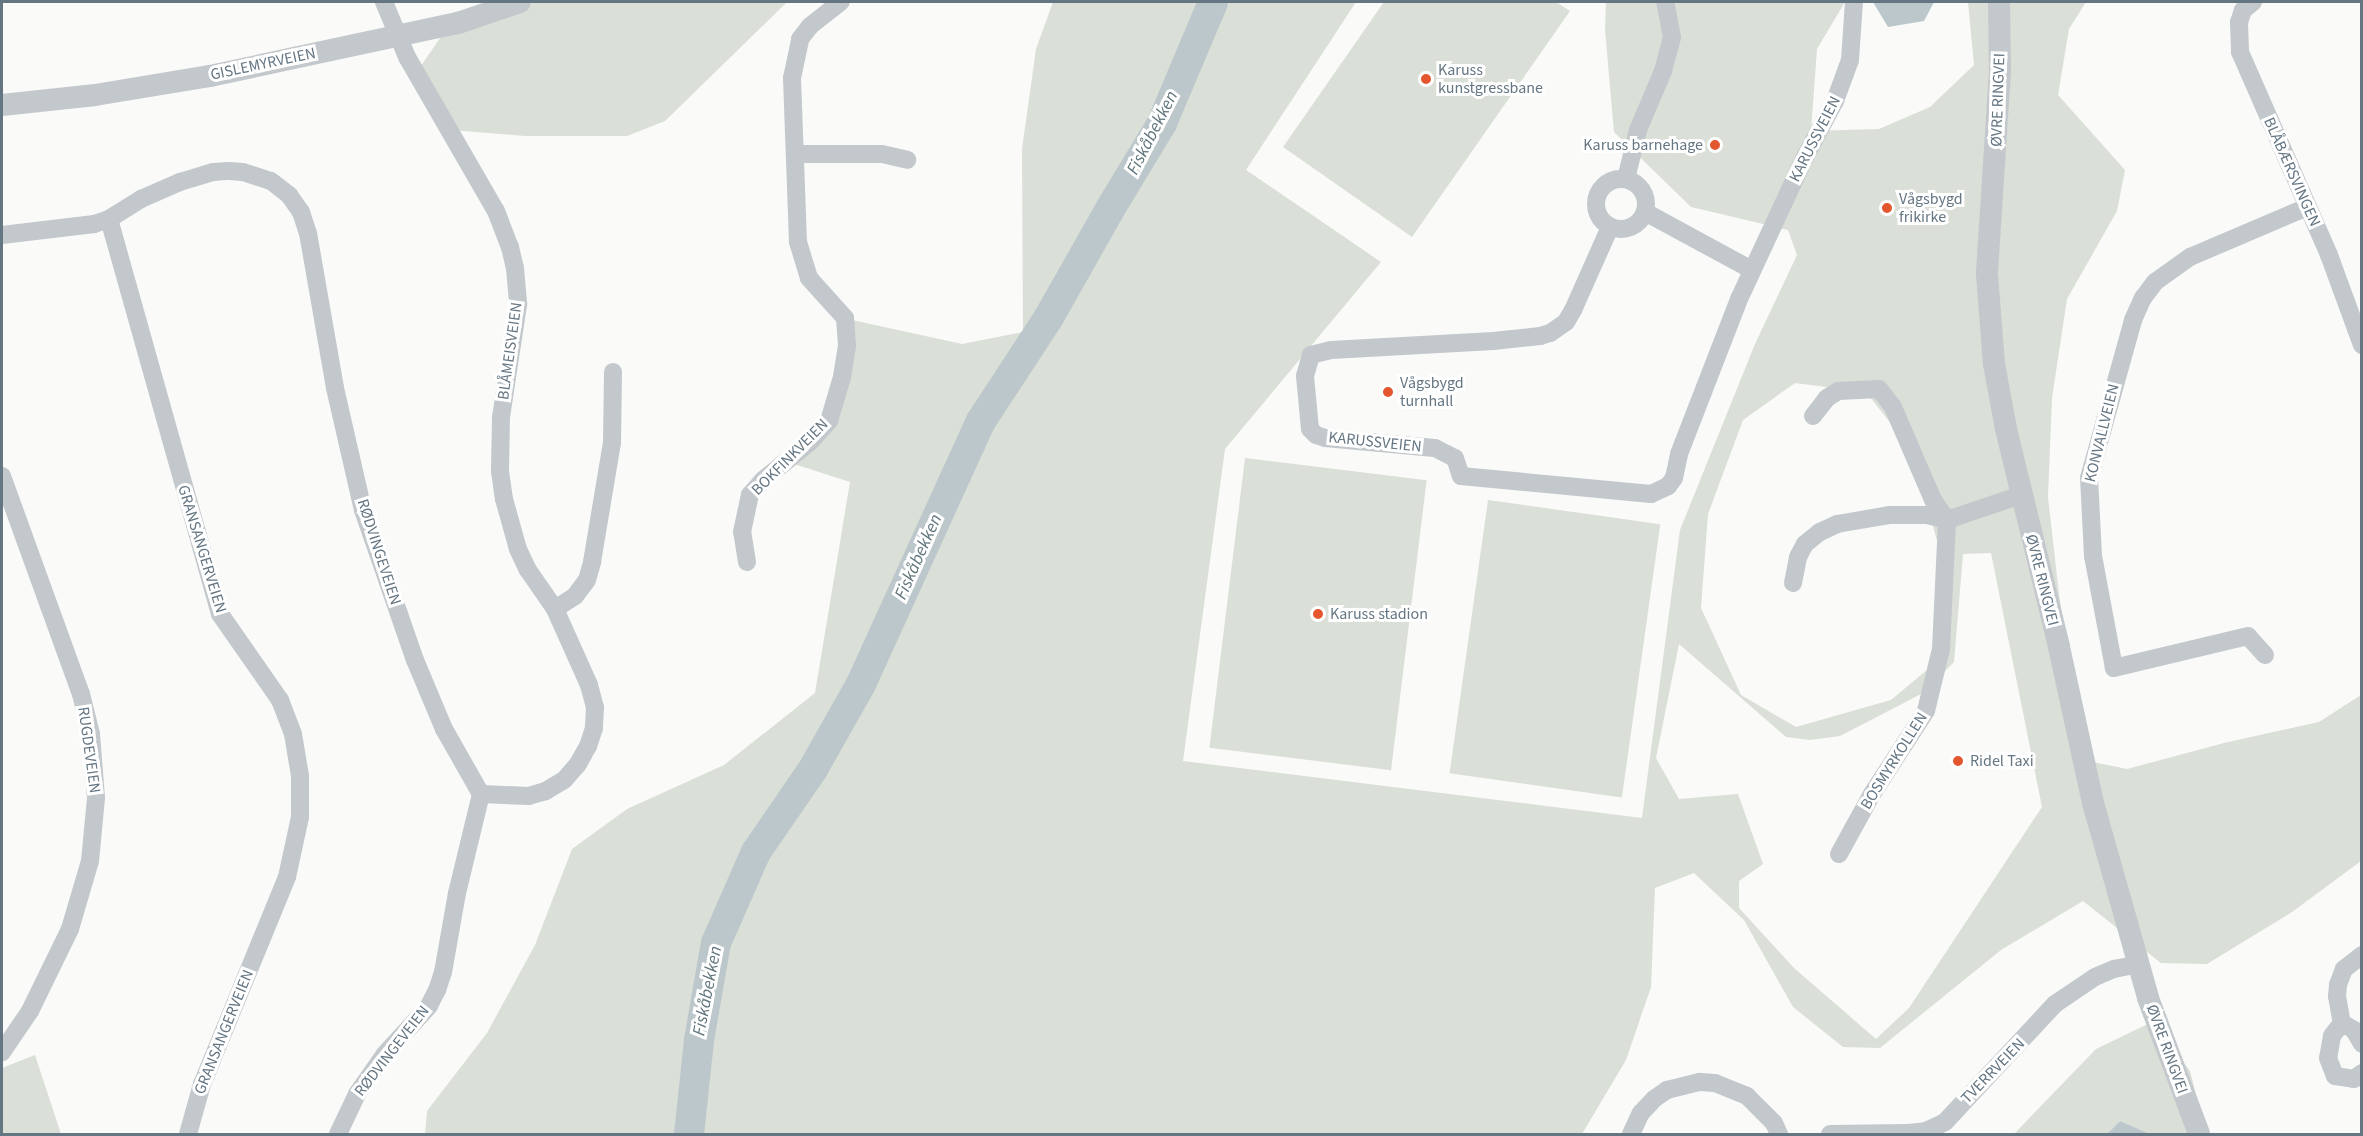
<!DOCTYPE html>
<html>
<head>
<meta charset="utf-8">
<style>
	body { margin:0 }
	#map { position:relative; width:2363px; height:1136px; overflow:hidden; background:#fafaf8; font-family:"Source Sans 3",sans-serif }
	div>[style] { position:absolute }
	.green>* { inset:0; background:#dadfd7; transform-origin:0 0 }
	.water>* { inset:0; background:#bbc7cb }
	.river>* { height:30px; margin:-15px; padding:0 15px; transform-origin:15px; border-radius:15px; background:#bbc7cb }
	.minor>* { height:18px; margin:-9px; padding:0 9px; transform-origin:9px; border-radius:9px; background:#c3c8cc }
	.minor>.ring { margin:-9px; padding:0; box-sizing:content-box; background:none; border:18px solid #c3c8cc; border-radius:50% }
	.tertiary>* { height:22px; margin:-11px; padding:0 11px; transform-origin:11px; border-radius:11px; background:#c3c8cc }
	.dots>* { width:16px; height:16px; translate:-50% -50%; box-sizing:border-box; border:3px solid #fff; border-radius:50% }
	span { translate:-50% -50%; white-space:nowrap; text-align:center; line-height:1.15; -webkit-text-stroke:6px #fff; paint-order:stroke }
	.street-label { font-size:16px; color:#657683 }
	.poi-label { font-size:16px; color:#657683 }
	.left { translate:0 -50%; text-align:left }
	.right { translate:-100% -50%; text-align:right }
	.water-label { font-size:18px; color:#60757c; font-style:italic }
	.frame { position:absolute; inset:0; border:3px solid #657683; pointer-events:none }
</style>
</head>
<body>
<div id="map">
	<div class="green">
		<div style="clip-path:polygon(512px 2px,787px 2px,665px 121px,627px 136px,525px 136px,451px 130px,421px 66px,440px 38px)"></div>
		<div style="clip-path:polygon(evenodd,1053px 2px,1356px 2px,1246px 170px,1381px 262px,1225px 449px,1183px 761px,1642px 818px,1680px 530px,1755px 344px,1797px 255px,1788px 230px,1691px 207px,1614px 132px,1605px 30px,1606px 2px,1845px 2px,1817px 49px,1811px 131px,1879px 129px,1930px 107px,1974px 65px,1968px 2px,2086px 2px,2069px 29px,2058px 95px,2125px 170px,2117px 211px,2067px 299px,2052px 398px,2048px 497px,2059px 594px,2083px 760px,2127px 769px,2224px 743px,2319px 722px,2361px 695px,2361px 861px,2292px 912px,2207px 964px,2161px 963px,2083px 901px,2001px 950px,1880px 1048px,1843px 1047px,1793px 1007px,1744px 920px,1694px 873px,1655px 888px,1651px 987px,1626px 1060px,1582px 1134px,425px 1134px,427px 1111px,487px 1033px,535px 945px,572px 849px,627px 809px,724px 765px,815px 693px,850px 482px,791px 463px,849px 377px,843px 318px,962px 344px,1023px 332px,1022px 149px,1036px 49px,1053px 2px,1795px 383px,1866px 392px,1911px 449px,1940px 551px,1940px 659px,1891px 700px,1796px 727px,1741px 695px,1701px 608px,1708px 514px,1743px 420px,1795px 383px,1053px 2px,1991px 553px,2042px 807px,1909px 1008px,1876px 1039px,1794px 968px,1739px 908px,1739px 881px,1763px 864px,1738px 794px,1679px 799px,1656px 758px,1679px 644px,1786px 737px,1810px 740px,1840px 736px,1923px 693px,1954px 662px,1963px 554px,1991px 553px)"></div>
		<div style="clip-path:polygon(1384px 2px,1556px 2px,1570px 11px,1412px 237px,1283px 147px)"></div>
		<div style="left:1245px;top:458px;width:183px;height:292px;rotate:7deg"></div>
		<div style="left:1488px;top:500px;width:174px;height:276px;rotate:8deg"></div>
		<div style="clip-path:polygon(2152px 1022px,2190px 1071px,2206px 1134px,2150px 1134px,2120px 1121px,2107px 1134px,2014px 1134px,2096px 1049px)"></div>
		<div style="clip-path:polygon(35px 1055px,61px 1134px,2px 1134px,2px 1068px)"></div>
	</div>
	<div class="water">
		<div style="clip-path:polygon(1873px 2px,1934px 2px,1924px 21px,1888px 27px)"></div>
		<div style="clip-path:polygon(2120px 1121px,2150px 1134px,2107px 1134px)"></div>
	</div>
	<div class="river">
		<div style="left:689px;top:1134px;width:95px;rotate:-83.9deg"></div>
		<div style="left:699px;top:1040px;width:98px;rotate:-80.1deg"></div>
		<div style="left:716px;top:943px;width:99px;rotate:-66.3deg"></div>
		<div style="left:756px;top:852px;width:101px;rotate:-55.5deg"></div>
		<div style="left:813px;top:769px;width:98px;rotate:-60.5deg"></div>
		<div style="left:861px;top:684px;width:289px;rotate:-65.5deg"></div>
		<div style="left:981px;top:421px;width:124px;rotate:-56.8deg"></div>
		<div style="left:1049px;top:317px;width:124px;rotate:-60.5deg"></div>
		<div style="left:1110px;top:209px;width:100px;rotate:-58.8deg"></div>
		<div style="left:1162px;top:123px;width:131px;rotate:-67.1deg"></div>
	</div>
	<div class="minor">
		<div style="left:384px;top:2px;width:60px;rotate:67.3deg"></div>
		<div style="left:407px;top:57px;width:178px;rotate:60deg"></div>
		<div style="left:496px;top:211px;width:39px;rotate:69deg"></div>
		<div style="left:510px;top:247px;width:22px;rotate:77deg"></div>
		<div style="left:515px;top:268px;width:37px;rotate:85deg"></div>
		<div style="left:518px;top:305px;width:113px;rotate:98.6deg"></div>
		<div style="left:501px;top:417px;width:54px;rotate:91.1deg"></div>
		<div style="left:500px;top:471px;width:28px;rotate:82deg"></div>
		<div style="left:504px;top:499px;width:52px;rotate:74.4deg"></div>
		<div style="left:518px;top:549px;width:23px;rotate:65deg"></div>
		<div style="left:528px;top:570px;width:47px;rotate:55.3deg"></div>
		<div style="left:555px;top:609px;width:83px;rotate:65.9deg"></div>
		<div style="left:589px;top:685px;width:23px;rotate:75deg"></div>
		<div style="left:595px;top:707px;width:21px;rotate:93deg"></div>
		<div style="left:594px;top:728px;width:19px;rotate:108deg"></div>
		<div style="left:588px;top:746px;width:21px;rotate:119deg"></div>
		<div style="left:578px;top:764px;width:21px;rotate:131deg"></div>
		<div style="left:564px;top:780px;width:21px;rotate:149deg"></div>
		<div style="left:546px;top:791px;width:18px;rotate:164deg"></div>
		<div style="left:529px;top:796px;width:48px;rotate:-177.6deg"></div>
		<div style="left:2253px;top:2px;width:13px;rotate:141deg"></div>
		<div style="left:2243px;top:10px;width:13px;rotate:108deg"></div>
		<div style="left:2239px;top:22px;width:30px;rotate:88deg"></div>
		<div style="left:2240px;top:52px;width:222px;rotate:66.3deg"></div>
		<div style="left:2329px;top:255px;width:96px;rotate:69.9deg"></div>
		<div style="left:795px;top:154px;width:87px"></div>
		<div style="left:882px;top:154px;width:26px;rotate:13deg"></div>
		<div class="ring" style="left:1596px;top:179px;width:32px;height:32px"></div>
		<div style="left:1626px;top:179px;width:50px;rotate:-76.2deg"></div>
		<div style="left:1638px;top:130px;width:64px;rotate:-67deg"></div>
		<div style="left:1663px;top:71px;width:23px;rotate:-75deg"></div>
		<div style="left:1669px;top:49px;width:12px;rotate:-76deg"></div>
		<div style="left:1672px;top:37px;width:36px;rotate:-101deg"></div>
		<div style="left:1645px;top:212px;width:122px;rotate:28.5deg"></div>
		<div style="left:109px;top:219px;width:410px;rotate:74.3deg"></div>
		<div style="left:220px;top:614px;width:105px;rotate:55.1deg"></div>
		<div style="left:280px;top:700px;width:36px;rotate:69deg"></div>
		<div style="left:293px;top:734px;width:43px;rotate:80.5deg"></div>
		<div style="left:300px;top:776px;width:41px;rotate:90deg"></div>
		<div style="left:300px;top:817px;width:61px;rotate:102.2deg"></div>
		<div style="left:287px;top:877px;width:224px;rotate:112.3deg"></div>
		<div style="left:202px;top:1084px;width:52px;rotate:105.6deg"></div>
		<div style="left:1610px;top:227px;width:91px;rotate:114deg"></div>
		<div style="left:1573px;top:310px;width:14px;rotate:120deg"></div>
		<div style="left:1566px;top:322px;width:19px;rotate:145deg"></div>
		<div style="left:1550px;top:333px;width:10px;rotate:163deg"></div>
		<div style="left:1540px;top:336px;width:47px;rotate:173.9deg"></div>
		<div style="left:1493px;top:341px;width:162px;rotate:176.8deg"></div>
		<div style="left:1331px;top:350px;width:21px;rotate:166deg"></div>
		<div style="left:1311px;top:355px;width:22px;rotate:106deg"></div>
		<div style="left:1305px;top:376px;width:53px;rotate:84.6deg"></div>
		<div style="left:1310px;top:429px;width:8px;rotate:45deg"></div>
		<div style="left:1316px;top:435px;width:9px;rotate:18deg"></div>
		<div style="left:1325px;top:438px;width:110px;rotate:5.2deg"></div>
		<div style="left:1435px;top:448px;width:22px;rotate:27deg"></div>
		<div style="left:1455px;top:458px;width:19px;rotate:72deg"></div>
		<div style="left:1461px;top:476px;width:191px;rotate:5.4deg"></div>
		<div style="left:1651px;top:494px;width:19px;rotate:-25deg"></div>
		<div style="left:1668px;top:486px;width:10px;rotate:-53deg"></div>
		<div style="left:1674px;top:478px;width:25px;rotate:-78deg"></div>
		<div style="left:1679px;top:454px;width:168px;rotate:-68.8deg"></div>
		<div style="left:1740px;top:297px;width:154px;rotate:-65.1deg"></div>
		<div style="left:1805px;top:157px;width:64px;rotate:-61.8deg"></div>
		<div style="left:1835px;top:101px;width:44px;rotate:-69.9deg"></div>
		<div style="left:1850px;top:60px;width:58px;rotate:-86.1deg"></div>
		<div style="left:2px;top:235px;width:93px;rotate:-6.8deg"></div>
		<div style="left:94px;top:224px;width:16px;rotate:-18deg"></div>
		<div style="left:109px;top:219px;width:38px;rotate:-32deg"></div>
		<div style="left:141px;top:199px;width:43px;rotate:-23.6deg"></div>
		<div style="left:180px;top:182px;width:34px;rotate:-17deg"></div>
		<div style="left:213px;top:172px;width:16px;rotate:-4deg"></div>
		<div style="left:229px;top:171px;width:14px;rotate:4deg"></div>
		<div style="left:243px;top:172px;width:29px;rotate:18deg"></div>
		<div style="left:271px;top:181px;width:23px;rotate:38deg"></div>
		<div style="left:289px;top:195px;width:21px;rotate:55deg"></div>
		<div style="left:301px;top:212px;width:22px;rotate:72deg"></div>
		<div style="left:308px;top:233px;width:157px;rotate:80.1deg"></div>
		<div style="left:335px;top:388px;width:125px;rotate:77.1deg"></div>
		<div style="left:363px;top:510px;width:159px;rotate:70.9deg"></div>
		<div style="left:415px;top:660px;width:75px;rotate:67.2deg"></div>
		<div style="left:444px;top:729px;width:75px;rotate:60.4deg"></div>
		<div style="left:481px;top:794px;width:102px;rotate:103.6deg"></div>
		<div style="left:457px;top:893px;width:80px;rotate:100deg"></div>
		<div style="left:443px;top:972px;width:19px;rotate:108deg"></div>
		<div style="left:437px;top:990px;width:18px;rotate:117deg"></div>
		<div style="left:429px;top:1006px;width:65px;rotate:132.5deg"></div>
		<div style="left:385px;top:1054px;width:49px;rotate:125deg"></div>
		<div style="left:357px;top:1094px;width:44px;rotate:115.4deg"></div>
		<div style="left:1813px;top:416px;width:23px;rotate:-52deg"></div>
		<div style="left:1827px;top:398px;width:13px;rotate:-32deg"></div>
		<div style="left:1838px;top:391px;width:41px;rotate:-2.8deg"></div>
		<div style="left:1879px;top:389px;width:23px;rotate:52deg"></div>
		<div style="left:1893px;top:407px;width:101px;rotate:66.7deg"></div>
		<div style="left:1933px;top:500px;width:24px;rotate:55deg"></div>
		<div style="left:2px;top:476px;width:232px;rotate:70.1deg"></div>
		<div style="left:81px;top:694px;width:41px;rotate:76deg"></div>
		<div style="left:91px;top:734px;width:64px;rotate:85.5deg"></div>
		<div style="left:96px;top:798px;width:63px;rotate:95.4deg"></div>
		<div style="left:90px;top:861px;width:71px;rotate:106.4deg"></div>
		<div style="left:70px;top:929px;width:91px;rotate:116deg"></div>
		<div style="left:30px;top:1011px;width:50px;rotate:124.3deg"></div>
		<div style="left:747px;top:562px;width:30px;rotate:-99deg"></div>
		<div style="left:742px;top:532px;width:38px;rotate:-78deg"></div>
		<div style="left:750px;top:495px;width:20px;rotate:-49deg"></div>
		<div style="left:763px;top:480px;width:60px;rotate:-39deg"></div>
		<div style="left:810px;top:442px;width:28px;rotate:-48deg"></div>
		<div style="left:829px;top:421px;width:46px;rotate:-73.5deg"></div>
		<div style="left:842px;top:377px;width:31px;rotate:-81deg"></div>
		<div style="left:847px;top:346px;width:28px;rotate:-94deg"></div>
		<div style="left:845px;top:318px;width:54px;rotate:-132deg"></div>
		<div style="left:809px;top:278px;width:38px;rotate:-107deg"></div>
		<div style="left:798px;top:242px;width:164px;rotate:-92.1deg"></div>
		<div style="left:792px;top:78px;width:40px;rotate:-78deg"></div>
		<div style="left:800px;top:39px;width:16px;rotate:-52deg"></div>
		<div style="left:810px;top:26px;width:39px;rotate:-38deg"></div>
		<div style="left:1793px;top:583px;width:26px;rotate:-79deg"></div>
		<div style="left:1798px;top:557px;width:15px;rotate:-62deg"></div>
		<div style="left:1805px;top:544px;width:19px;rotate:-39deg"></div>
		<div style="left:1820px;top:532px;width:19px;rotate:-25deg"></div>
		<div style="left:1837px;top:524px;width:54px;rotate:-9.6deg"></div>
		<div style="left:1890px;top:515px;width:37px"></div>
		<div style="left:1927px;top:515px;width:21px;rotate:14deg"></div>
		<div style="left:555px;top:609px;width:24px;rotate:-33deg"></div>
		<div style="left:575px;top:596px;width:20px;rotate:-53deg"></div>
		<div style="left:587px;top:580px;width:19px;rotate:-74deg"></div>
		<div style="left:592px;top:562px;width:121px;rotate:-80.5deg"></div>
		<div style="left:612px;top:443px;width:71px;rotate:-89.2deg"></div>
		<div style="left:2265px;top:655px;width:25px;rotate:-132deg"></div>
		<div style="left:2248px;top:636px;width:138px;rotate:166.6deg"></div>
		<div style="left:2114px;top:668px;width:114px;rotate:-100.6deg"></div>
		<div style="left:2093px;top:556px;width:78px;rotate:-92.9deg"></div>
		<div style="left:2089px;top:478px;width:164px;rotate:-74.4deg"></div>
		<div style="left:2133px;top:320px;width:24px;rotate:-66deg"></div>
		<div style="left:2143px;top:298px;width:20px;rotate:-53deg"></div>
		<div style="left:2155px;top:282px;width:43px;rotate:-35.5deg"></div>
		<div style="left:2190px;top:257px;width:127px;rotate:-23.1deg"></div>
		<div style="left:1839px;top:854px;width:68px;rotate:-61.2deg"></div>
		<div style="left:1872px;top:794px;width:99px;rotate:-57deg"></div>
		<div style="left:1926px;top:711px;width:64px;rotate:-76.4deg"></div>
		<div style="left:1941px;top:649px;width:129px;rotate:-87.3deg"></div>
		<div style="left:1947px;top:520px;width:78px;rotate:-18.7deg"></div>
		<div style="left:2362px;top:955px;width:23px;rotate:142deg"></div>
		<div style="left:2344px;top:969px;width:17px;rotate:111deg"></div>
		<div style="left:2338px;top:985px;width:11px;rotate:95deg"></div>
		<div style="left:2337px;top:996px;width:27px;rotate:80deg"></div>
		<div style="left:2342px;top:1023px;width:16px;rotate:128deg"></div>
		<div style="left:2332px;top:1036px;width:22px;rotate:100deg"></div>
		<div style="left:2328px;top:1058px;width:19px;rotate:69deg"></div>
		<div style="left:2335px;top:1076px;width:19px;rotate:9deg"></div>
		<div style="left:2354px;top:1079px;width:10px;rotate:-37deg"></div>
		<div style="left:2342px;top:1023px;width:14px;rotate:30deg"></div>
		<div style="left:2354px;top:1030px;width:16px;rotate:60deg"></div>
		<div style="left:1631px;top:1134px;width:23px;rotate:-65deg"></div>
		<div style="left:1641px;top:1113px;width:19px;rotate:-47deg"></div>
		<div style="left:1654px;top:1099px;width:16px;rotate:-35deg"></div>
		<div style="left:1667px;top:1090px;width:34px;rotate:-14deg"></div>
		<div style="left:1700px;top:1082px;width:15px;rotate:4deg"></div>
		<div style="left:1715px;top:1083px;width:35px;rotate:22deg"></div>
		<div style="left:1747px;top:1096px;width:38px;rotate:45deg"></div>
		<div style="left:1774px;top:1123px;width:12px;rotate:66deg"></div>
		<div style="left:1830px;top:1134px;width:78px;rotate:-0.7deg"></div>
		<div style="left:1908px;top:1133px;width:18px;rotate:-6deg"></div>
		<div style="left:1926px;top:1131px;width:21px;rotate:-25deg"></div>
		<div style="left:1945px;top:1122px;width:161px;rotate:-47deg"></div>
		<div style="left:2055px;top:1004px;width:48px;rotate:-34deg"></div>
		<div style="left:2095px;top:977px;width:21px;rotate:-23deg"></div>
		<div style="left:2114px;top:969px;width:26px;rotate:-11deg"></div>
	</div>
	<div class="tertiary">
		<div style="left:1999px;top:2px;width:69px;rotate:89.2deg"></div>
		<div style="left:2000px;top:71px;width:203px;rotate:93.7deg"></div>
		<div style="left:1987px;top:274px;width:90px;rotate:85.6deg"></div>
		<div style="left:1994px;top:364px;width:66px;rotate:79.5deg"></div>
		<div style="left:2006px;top:429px;width:224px;rotate:76.3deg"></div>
		<div style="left:2059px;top:647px;width:160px;rotate:77.7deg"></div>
		<div style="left:2093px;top:803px;width:203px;rotate:74.2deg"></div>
		<div style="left:2148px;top:998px;width:145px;rotate:69.4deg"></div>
		<div style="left:2px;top:105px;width:94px;rotate:-6.1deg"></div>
		<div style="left:95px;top:95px;width:117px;rotate:-9.4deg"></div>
		<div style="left:210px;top:76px;width:254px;rotate:-12.1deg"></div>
		<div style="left:458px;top:23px;width:65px;rotate:-18.7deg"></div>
	</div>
	<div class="dots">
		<div style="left:1426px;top:79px;background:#e4572e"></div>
		<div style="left:1715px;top:145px;background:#e4572e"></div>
		<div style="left:1887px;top:208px;background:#e4572e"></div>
		<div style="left:1388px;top:392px;background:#e4572e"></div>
		<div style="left:1318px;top:614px;background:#e4572e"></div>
		<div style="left:1958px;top:761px;background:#e4572e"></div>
	</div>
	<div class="street-label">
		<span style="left:263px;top:64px;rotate:-12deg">GISLEMYRVEIEN</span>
		<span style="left:1998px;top:100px;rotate:-88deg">ØVRE RINGVEI</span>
		<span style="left:1815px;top:139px;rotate:-63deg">KARUSSVEIEN</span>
		<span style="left:2292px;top:172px;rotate:66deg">BLÅBÆRSVINGEN</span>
		<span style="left:510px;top:351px;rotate:-82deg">BLÅMEISVEIEN</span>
		<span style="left:2102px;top:433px;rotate:-76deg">KONVALLVEIEN</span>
		<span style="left:1375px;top:442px;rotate:6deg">KARUSSVEIEN</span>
		<span style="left:790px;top:457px;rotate:-45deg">BOKFINKVEIEN</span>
		<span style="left:202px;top:549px;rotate:73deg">GRANSANGERVEIEN</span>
		<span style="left:379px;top:552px;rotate:72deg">RØDVINGEVEIEN</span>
		<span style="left:2042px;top:580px;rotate:76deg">ØVRE RINGVEI</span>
		<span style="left:89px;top:750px;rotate:82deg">RUGDEVEIEN</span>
		<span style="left:1894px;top:761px;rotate:-58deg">BOSMYRKOLLEN</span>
		<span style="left:224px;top:1032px;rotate:-68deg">GRANSANGERVEIEN</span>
		<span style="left:2167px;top:1049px;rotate:70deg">ØVRE RINGVEI</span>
		<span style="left:392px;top:1051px;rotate:-52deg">RØDVINGEVEIEN</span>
		<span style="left:1993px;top:1071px;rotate:-46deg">TVERRVEIEN</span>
	</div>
	<div class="poi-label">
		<span class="left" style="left:1438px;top:79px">Karuss<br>kunstgressbane</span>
		<span class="right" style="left:1703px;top:145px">Karuss barnehage</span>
		<span class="left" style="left:1899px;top:208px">Vågsbygd<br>frikirke</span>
		<span class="left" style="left:1400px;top:392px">Vågsbygd<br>turnhall</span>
		<span class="left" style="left:1330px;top:614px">Karuss stadion</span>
		<span class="left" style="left:1970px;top:761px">Ridel Taxi</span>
	</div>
	<div class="water-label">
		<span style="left:1153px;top:133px;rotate:-63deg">Fiskåbekken</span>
		<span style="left:919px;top:557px;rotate:-66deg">Fiskåbekken</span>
		<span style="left:708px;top:991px;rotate:-79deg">Fiskåbekken</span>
	</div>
	<div class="frame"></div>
</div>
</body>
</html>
